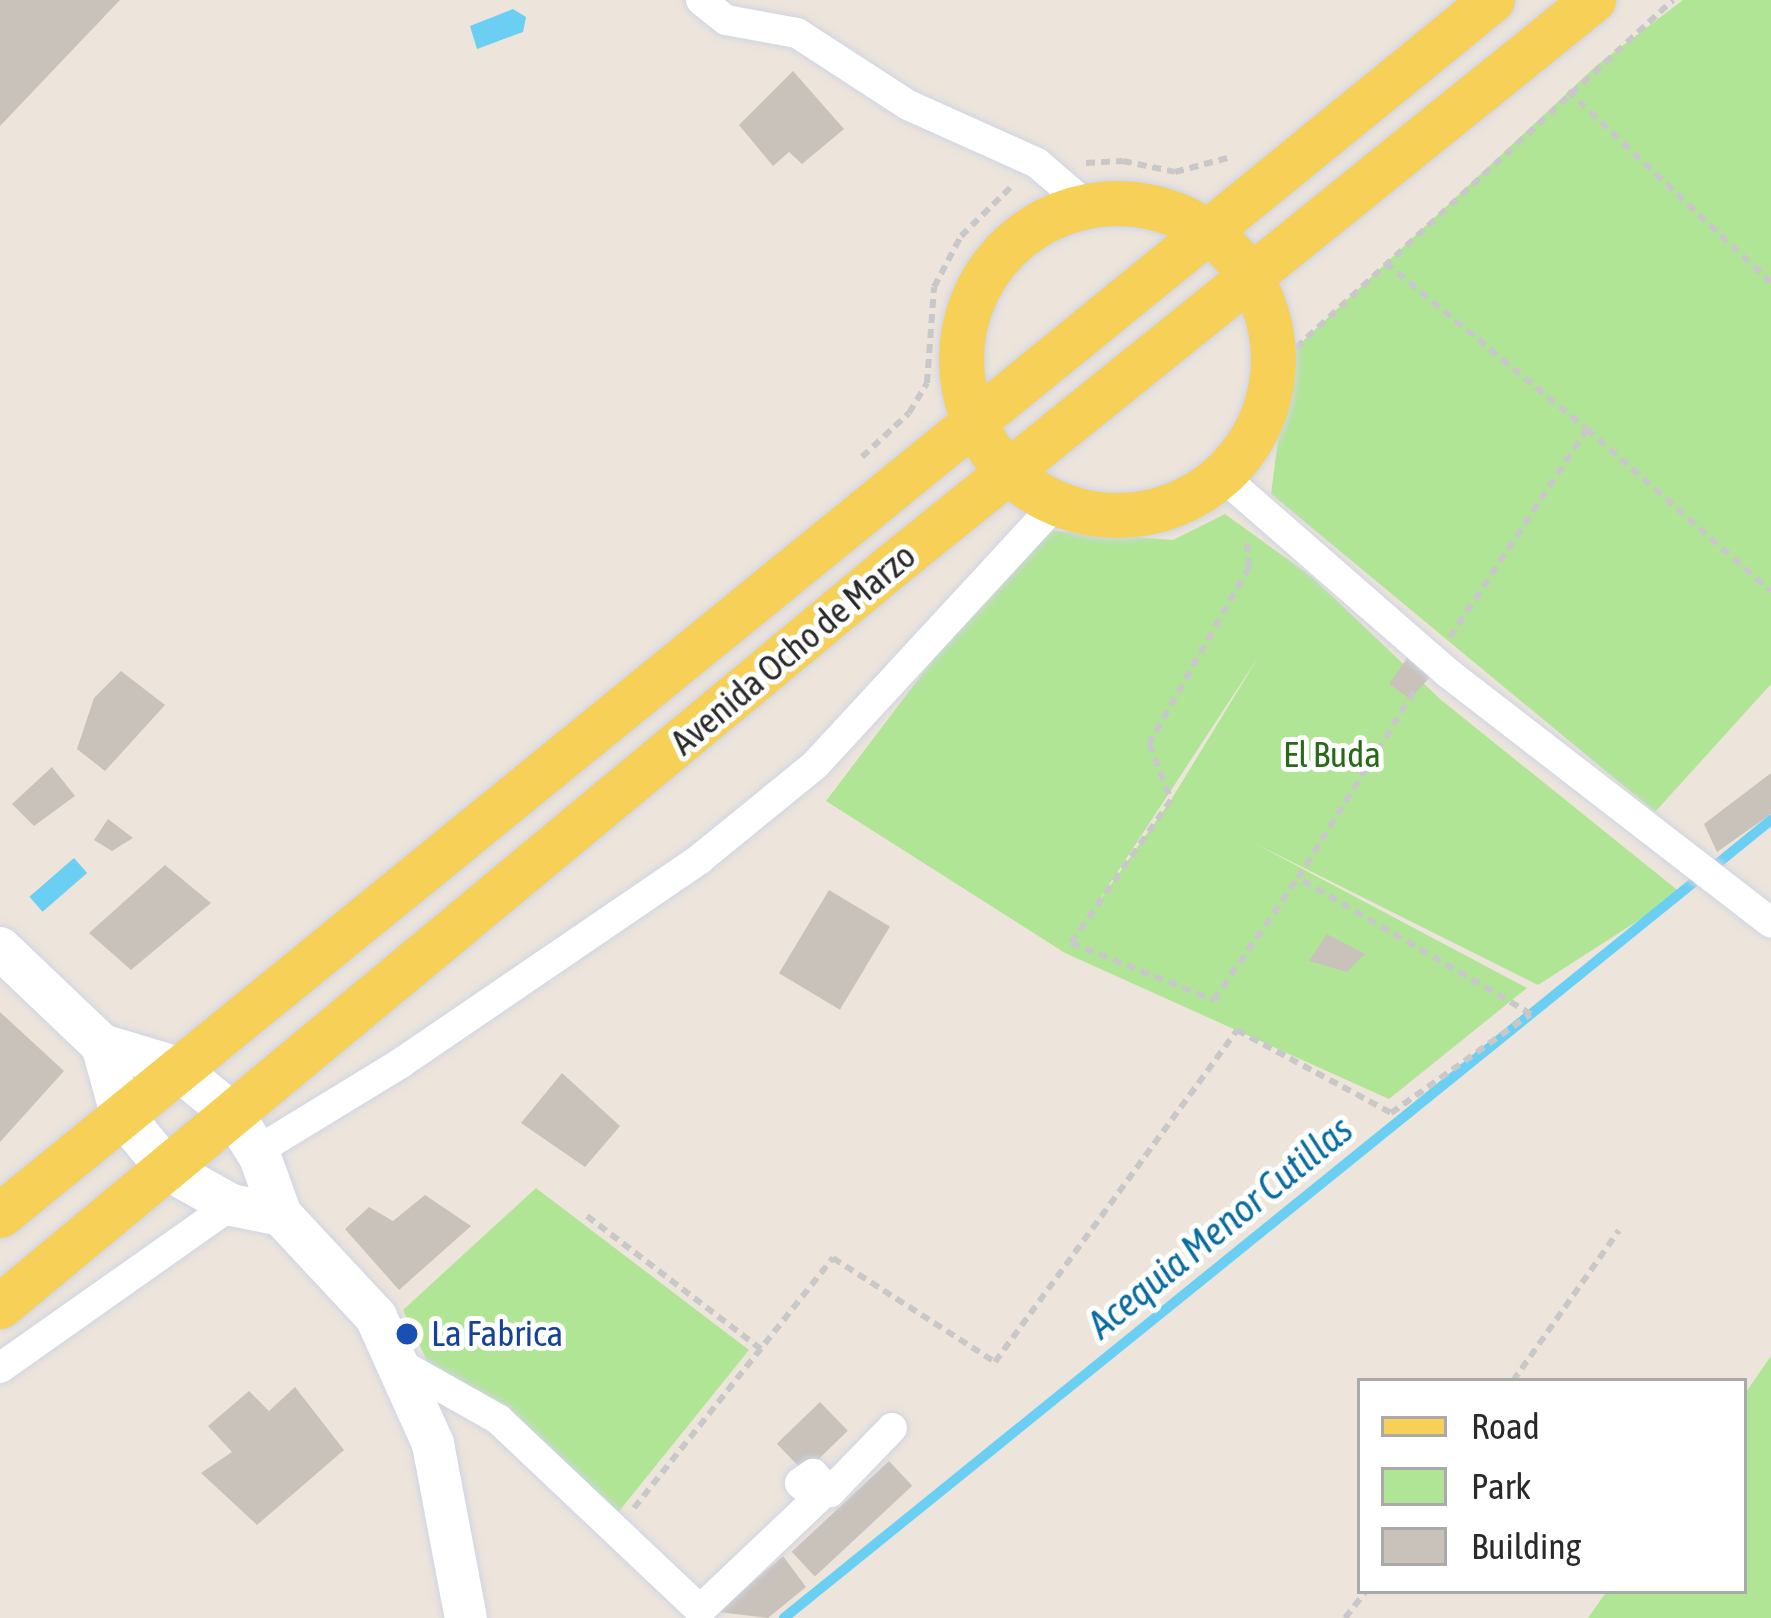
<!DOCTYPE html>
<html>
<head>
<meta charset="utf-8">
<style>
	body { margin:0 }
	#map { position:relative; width:1771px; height:1618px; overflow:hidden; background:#ede5db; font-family:"Asap Condensed",sans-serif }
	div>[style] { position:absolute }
	.green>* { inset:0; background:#b1e596 }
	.water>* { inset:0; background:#6acff3; transform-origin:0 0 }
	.stream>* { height:10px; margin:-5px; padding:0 5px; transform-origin:5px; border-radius:5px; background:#6acff3 }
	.building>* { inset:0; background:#c8c2bb; transform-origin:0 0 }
	.path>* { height:6px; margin-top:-3px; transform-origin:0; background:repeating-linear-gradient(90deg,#c8c8c8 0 9px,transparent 0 15px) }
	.roads { filter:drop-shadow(0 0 3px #d0d4e3) drop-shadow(0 0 3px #d0d4e3) }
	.street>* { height:30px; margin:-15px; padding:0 15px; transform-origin:15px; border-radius:15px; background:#fff }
	.secondary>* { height:42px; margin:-21px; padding:0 21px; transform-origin:21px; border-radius:21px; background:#fff }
	.primary>* { height:45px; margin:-22.5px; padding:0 22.5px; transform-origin:22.5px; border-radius:22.5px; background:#f6d057 }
	.primary>.ring { margin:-22.5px; padding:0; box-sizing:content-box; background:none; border:45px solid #f6d057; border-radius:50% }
	.dots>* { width:33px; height:33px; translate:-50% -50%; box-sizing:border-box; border:6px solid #fff; border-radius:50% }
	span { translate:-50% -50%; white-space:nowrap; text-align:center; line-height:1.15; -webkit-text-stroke:10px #fff; paint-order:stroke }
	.street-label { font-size:36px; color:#2a2a2a }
	.park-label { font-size:36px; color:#286a17 }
	.transit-label { font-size:36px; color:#164399 }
	.left { translate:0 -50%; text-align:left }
	.water-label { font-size:39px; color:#086ca0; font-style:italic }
	.legend { position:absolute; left:1357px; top:1378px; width:390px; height:216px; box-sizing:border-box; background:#fff; border:3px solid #aaa; margin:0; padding:15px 21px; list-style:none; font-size:36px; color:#2a2a2a }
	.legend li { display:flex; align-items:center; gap:24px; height:60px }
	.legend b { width:60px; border:3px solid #aaa }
</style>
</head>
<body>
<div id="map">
	<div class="green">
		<div style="clip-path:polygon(1683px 0,1771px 0,1771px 684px,1655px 812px,1271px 494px,1289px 354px,1597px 65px)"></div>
		<div style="clip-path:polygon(evenodd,1225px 514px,1311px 576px,1440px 699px,1681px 893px,1538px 985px,1256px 844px,1527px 988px,1389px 1099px,1065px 953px,826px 801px,1032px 529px,1173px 540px,1225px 514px,1259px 656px,1171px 800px,1101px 898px,1101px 897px,1259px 656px)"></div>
		<div style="clip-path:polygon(536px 1188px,749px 1350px,616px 1515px,427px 1361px,403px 1310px)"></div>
		<div style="clip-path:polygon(1771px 1356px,1771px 1618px,1588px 1618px,1607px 1591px,1744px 1591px,1744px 1395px)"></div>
	</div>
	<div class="water">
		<div style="clip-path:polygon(513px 9px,526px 17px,523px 32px,477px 49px,470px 26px)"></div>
		<div style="left:74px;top:858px;width:20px;height:59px;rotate:49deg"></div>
	</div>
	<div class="stream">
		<div style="left:1717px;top:864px;width:70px;rotate:-39.2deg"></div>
		<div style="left:784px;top:1618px;width:1169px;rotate:-38.96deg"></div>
	</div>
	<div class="building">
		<div style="clip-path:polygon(0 0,120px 0,0 126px)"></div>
		<div style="clip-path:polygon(793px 71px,844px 129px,802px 164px,789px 152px,773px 166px,739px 125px)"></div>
		<div style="clip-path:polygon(1407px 658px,1430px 677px,1410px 699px,1389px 684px)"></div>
		<div style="clip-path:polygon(121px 671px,165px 705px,105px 771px,77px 749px,94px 698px)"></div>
		<div style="clip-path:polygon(52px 767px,75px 796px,34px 826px,12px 804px)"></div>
		<div style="clip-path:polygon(1771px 773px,1771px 814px,1717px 852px,1704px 824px)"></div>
		<div style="clip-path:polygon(108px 819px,133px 838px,112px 851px,94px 840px)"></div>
		<div style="clip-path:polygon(165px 865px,211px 903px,131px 970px,89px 933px)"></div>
		<div style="left:829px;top:890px;width:71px;height:97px;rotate:31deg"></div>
		<div style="clip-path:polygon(1327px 934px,1365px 954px,1347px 972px,1309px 961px)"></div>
		<div style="clip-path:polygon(0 1012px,64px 1071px,0 1142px)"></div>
		<div style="clip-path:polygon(562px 1073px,620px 1126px,585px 1167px,521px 1123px)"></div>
		<div style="clip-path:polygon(425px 1195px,471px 1226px,399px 1290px,345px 1229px,369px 1207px,393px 1221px)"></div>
		<div style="clip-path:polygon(295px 1387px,344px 1450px,257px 1525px,201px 1473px,232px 1452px,208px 1426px,249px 1391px,269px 1411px)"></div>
		<div style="left:820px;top:1402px;width:40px;height:60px;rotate:46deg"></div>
		<div style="left:889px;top:1461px;width:34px;height:133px;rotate:47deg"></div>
		<div style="clip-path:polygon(783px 1556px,806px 1587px,768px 1618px,718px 1612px)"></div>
	</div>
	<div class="path">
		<div style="left:1568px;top:91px;width:279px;rotate:43.3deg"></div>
		<div style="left:1086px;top:163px;width:37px;rotate:-3deg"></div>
		<div style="left:1123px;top:161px;width:53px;rotate:11.9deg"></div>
		<div style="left:1175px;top:172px;width:58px;rotate:-15deg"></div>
		<div style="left:1386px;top:263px;width:261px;rotate:39.6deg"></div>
		<div style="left:1274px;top:368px;width:543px;rotate:-42.69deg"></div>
		<div style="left:862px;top:457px;width:64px;rotate:-43.1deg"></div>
		<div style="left:909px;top:413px;width:35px;rotate:-59deg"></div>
		<div style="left:927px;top:383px;width:96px;rotate:-85.8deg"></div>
		<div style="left:934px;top:287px;width:58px;rotate:-62.1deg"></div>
		<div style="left:961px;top:236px;width:69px;rotate:-44.4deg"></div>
		<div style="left:1247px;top:543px;width:24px;rotate:85deg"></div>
		<div style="left:1249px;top:567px;width:203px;rotate:119.5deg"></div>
		<div style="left:1149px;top:744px;width:60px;rotate:68.6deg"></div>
		<div style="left:1171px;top:800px;width:174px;rotate:125deg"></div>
		<div style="left:1071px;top:943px;width:154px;rotate:21.7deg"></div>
		<div style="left:1214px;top:1000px;width:148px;rotate:-55.5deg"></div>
		<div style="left:1450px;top:637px;width:249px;rotate:-56.6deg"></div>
		<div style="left:1587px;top:429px;width:245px;rotate:41.4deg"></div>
		<div style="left:587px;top:1216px;width:219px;rotate:37.4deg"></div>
		<div style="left:1513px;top:1381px;width:184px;rotate:-54.9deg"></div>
		<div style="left:634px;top:1508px;width:320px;rotate:-51.5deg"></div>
		<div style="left:833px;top:1258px;width:193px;rotate:32.7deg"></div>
		<div style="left:995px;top:1362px;width:411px;rotate:-53.9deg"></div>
		<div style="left:1237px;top:1030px;width:175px;rotate:28.3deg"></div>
		<div style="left:1391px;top:1113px;width:171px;rotate:-35.3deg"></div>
		<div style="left:1531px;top:1014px;width:270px;rotate:-149.7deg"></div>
		<div style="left:1298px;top:878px;width:219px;rotate:-58.1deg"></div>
		<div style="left:1345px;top:1618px;width:34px;rotate:-52deg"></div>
	</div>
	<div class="roads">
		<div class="street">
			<div style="left:701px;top:0;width:32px;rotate:39deg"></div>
			<div style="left:726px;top:20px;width:72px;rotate:10.4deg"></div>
			<div style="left:797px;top:33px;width:132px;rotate:33deg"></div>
			<div style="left:908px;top:105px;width:141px;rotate:24.2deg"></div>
			<div style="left:1037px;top:163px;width:65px;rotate:40.6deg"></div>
			<div style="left:1221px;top:475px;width:301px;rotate:41.1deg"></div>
			<div style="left:1448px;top:673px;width:408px;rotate:37.7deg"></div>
			<div style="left:257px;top:1151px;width:169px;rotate:-31.4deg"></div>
			<div style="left:401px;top:1063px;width:363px;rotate:-34.3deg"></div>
			<div style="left:701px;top:858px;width:147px;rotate:-39.2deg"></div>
			<div style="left:815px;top:765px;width:357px;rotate:-47.3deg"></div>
			<div style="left:395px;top:1361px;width:118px;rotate:29.4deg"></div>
			<div style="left:498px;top:1419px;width:278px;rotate:43.4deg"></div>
			<div style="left:700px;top:1610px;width:161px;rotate:-43.5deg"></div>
			<div style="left:817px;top:1499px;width:23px;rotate:-137deg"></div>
			<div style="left:800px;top:1483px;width:16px;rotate:-35deg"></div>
			<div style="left:813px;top:1474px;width:25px;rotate:47deg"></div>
			<div style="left:830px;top:1492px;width:89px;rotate:-45.9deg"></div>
			<div style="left:0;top:1368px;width:283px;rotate:-35.2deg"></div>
		</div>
		<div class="secondary">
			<div style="left:0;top:948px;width:141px;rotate:43.6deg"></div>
			<div style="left:102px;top:1045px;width:76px;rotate:16.8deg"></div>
			<div style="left:175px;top:1067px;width:75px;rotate:39deg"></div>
			<div style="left:233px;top:1114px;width:51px;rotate:57.9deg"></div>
			<div style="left:260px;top:1157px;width:62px;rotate:70.1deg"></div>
			<div style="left:281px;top:1215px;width:139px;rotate:47deg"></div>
			<div style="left:376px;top:1317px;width:139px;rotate:65.8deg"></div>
			<div style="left:433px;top:1444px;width:177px;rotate:79.3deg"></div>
			<div style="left:102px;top:1045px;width:71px;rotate:74.4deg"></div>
			<div style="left:121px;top:1113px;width:72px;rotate:50.6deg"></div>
			<div style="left:167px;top:1169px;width:73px;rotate:29.4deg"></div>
			<div style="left:231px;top:1205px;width:51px;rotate:11.3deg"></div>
		</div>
		<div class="primary">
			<div class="ring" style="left:961px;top:203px;width:267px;height:267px"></div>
			<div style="left:0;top:1215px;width:1924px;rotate:-39.16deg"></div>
			<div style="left:0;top:1306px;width:1158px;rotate:-39.71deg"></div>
			<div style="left:891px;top:566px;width:902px;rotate:-38.88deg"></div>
		</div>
	</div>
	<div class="dots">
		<div style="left:407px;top:1334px;background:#1a4fb4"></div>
	</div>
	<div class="street-label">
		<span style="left:793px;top:649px;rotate:-40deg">Avenida Ocho de Marzo</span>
	</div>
	<div class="park-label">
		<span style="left:1332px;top:755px">El Buda</span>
	</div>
	<div class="transit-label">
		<span class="left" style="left:431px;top:1334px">La Fabrica</span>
	</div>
	<div class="water-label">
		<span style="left:1220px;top:1227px;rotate:-39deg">Acequia Menor Cutillas</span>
	</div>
	<ul class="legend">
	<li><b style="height:15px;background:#f6d057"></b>Road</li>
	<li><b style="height:33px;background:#b1e596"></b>Park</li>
	<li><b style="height:33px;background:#c8c2bb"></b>Building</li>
	</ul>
</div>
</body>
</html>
